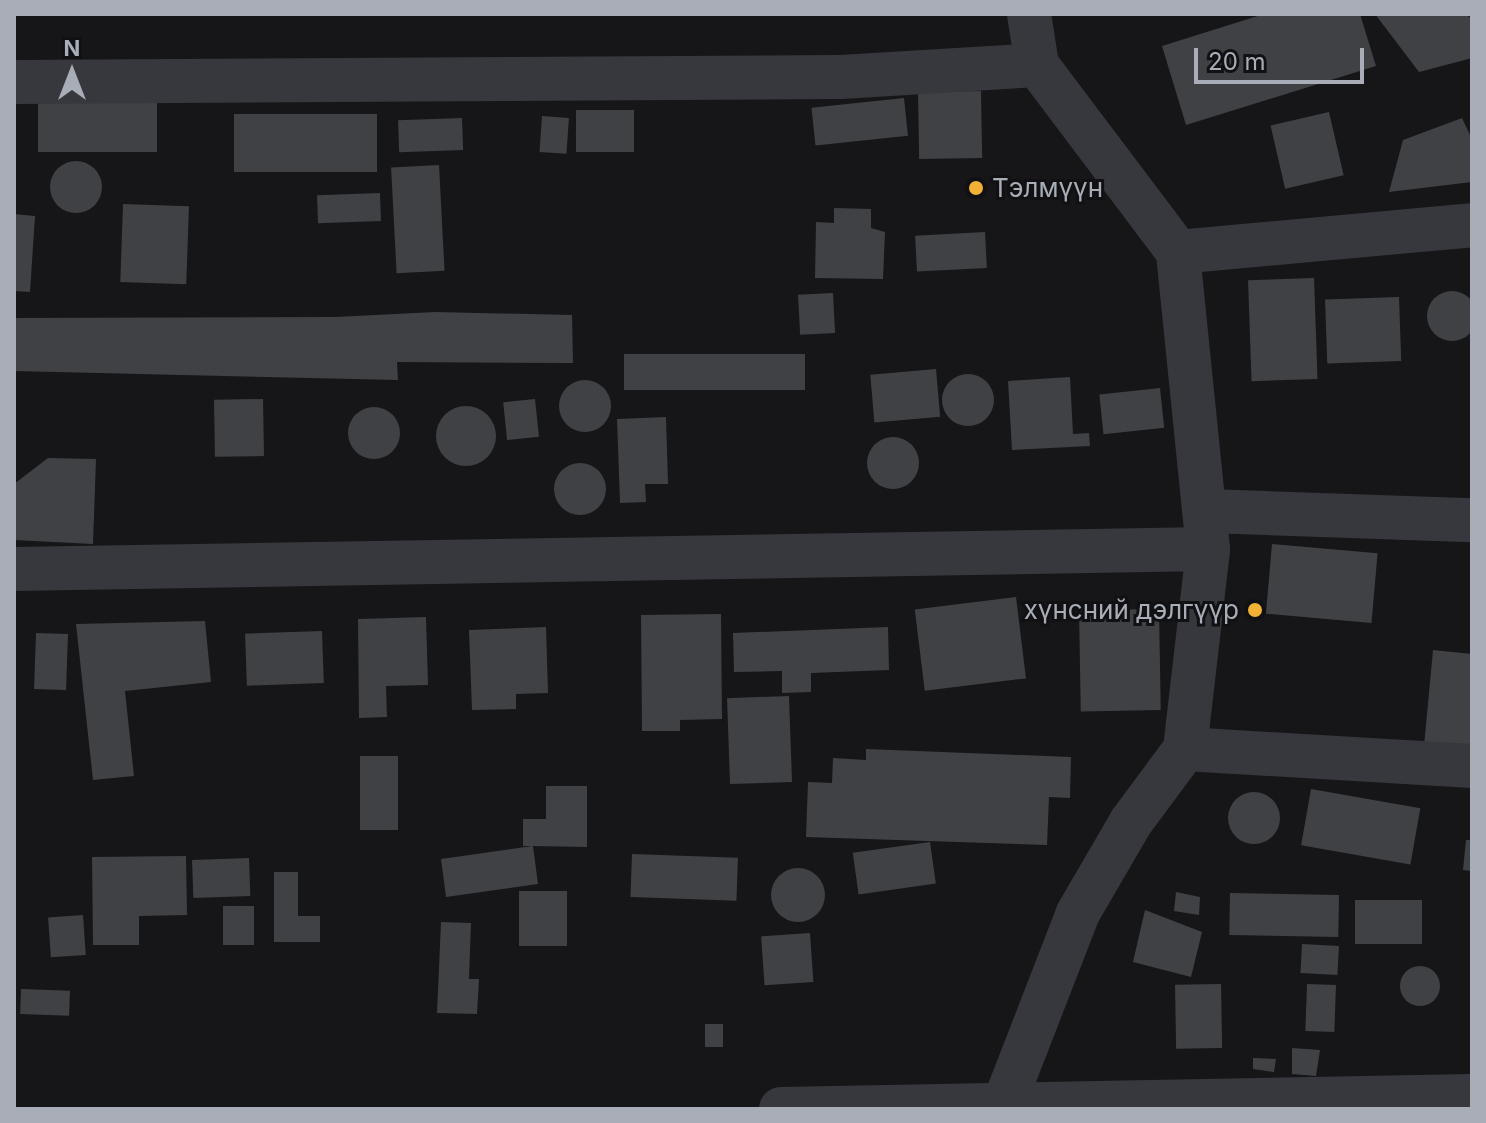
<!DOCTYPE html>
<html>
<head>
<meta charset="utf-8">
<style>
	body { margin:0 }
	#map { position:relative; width:1486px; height:1123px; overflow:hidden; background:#161618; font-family:Inter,sans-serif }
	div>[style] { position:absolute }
	.building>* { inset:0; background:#404145; transform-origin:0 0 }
	.round { border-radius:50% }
	.minor>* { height:44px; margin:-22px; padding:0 22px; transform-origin:22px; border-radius:22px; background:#37383d }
	.dots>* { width:22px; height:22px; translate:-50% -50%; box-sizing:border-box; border:4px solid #111113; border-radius:50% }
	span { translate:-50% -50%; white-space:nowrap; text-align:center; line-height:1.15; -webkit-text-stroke:6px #111113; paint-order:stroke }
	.poi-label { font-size:26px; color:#a8adb8 }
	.left { translate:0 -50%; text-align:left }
	.right { translate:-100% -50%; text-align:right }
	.frame { position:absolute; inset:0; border:16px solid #a8adb8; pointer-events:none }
	.north { position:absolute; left:32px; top:32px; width:80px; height:80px; -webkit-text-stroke:6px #111113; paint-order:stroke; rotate:0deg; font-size:22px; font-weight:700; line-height:32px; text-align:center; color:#a8adb8 }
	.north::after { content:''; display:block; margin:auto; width:28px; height:36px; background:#a8adb8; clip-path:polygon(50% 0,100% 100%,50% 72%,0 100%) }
	.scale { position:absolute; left:1194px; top:48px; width:170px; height:36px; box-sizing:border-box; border:4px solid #a8adb8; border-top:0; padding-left:10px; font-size:24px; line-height:28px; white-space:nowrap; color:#a8adb8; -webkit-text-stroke:6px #111113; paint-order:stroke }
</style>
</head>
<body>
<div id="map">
	<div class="building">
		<div style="clip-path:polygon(1264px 14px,1360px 14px,1376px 66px,1186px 125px,1162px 46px)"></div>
		<div style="clip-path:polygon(1375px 14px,1465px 14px,1472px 19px,1472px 58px,1419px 72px)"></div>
		<div style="left:981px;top:91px;width:67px;height:63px;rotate:89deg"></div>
		<div style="left:904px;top:98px;width:38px;height:93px;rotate:84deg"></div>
		<div style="left:157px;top:101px;width:51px;height:119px;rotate:90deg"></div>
		<div style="left:576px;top:110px;width:58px;height:42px"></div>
		<div style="left:1329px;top:112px;width:65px;height:60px;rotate:77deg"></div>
		<div style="left:377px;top:114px;width:58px;height:143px;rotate:90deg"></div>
		<div style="left:542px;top:116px;width:27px;height:36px;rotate:4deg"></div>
		<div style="left:462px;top:118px;width:32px;height:64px;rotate:88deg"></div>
		<div style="clip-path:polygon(1462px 118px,1472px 139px,1472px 182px,1389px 192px,1403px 140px)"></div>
		<div class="round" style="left:50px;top:161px;width:52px;height:52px"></div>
		<div style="left:439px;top:165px;width:106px;height:48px;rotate:87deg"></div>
		<div style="left:380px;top:193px;width:28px;height:63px;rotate:88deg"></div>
		<div style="left:123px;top:204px;width:66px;height:78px;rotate:2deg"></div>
		<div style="clip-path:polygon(834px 208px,871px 209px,871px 228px,885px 232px,883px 279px,815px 278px,816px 222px,834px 223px)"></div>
		<div style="clip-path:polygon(14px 214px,35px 216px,30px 292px,14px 291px)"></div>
		<div style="left:985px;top:232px;width:36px;height:70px;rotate:87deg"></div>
		<div style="left:1314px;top:278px;width:101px;height:66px;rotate:88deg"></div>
		<div class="round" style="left:1427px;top:291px;width:50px;height:50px"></div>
		<div style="left:833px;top:293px;width:40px;height:35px;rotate:87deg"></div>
		<div style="left:1399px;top:297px;width:64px;height:74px;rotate:88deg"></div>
		<div style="clip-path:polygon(435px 312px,572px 315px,573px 363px,397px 362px,398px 380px,14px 371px,14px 318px,335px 317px)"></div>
		<div style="left:805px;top:354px;width:36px;height:181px;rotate:90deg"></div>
		<div style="left:936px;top:369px;width:48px;height:66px;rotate:85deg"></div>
		<div class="round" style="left:942px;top:374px;width:52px;height:52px"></div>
		<div style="clip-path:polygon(1070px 377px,1073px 434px,1089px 433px,1090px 446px,1012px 450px,1008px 381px)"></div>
		<div class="round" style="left:559px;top:380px;width:52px;height:52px"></div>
		<div style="left:1160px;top:388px;width:40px;height:61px;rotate:84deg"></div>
		<div style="left:263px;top:399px;width:57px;height:49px;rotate:89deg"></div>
		<div style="left:535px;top:399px;width:38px;height:32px;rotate:84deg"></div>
		<div class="round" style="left:436px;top:406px;width:60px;height:60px"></div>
		<div class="round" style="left:348px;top:407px;width:52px;height:52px"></div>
		<div style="clip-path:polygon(666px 417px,668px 484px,645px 484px,646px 502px,620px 503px,617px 419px)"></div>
		<div class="round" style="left:867px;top:437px;width:52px;height:52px"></div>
		<div style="clip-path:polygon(48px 458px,96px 459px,93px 544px,14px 540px,14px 484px)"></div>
		<div class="round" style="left:554px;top:463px;width:52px;height:52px"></div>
		<div style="left:1272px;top:544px;width:106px;height:70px;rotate:5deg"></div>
		<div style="left:1016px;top:597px;width:82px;height:102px;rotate:83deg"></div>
		<div style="left:1159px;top:609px;width:101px;height:80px;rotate:89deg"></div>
		<div style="clip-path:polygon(721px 614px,722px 719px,680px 720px,680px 731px,642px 731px,641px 615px)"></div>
		<div style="clip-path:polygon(426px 617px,428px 685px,386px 686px,387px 717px,359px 718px,358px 619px)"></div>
		<div style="clip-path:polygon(205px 621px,211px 682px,125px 691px,134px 776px,93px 780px,76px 624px)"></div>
		<div style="clip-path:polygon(546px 627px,548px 693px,516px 694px,516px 709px,472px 710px,469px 630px)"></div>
		<div style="clip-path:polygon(888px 627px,889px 670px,811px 673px,811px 692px,782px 693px,782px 671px,734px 672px,733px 633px)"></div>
		<div style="left:322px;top:631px;width:52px;height:77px;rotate:88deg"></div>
		<div style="left:36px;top:633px;width:32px;height:56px;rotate:2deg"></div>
		<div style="clip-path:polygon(1433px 650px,1472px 654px,1472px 745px,1424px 746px)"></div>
		<div style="left:789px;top:696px;width:86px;height:62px;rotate:88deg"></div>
		<div style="clip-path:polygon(866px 749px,1071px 757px,1070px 798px,1049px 797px,1047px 845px,806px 837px,808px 782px,832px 783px,833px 758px,866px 760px)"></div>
		<div style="left:360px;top:756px;width:38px;height:74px"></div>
		<div style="clip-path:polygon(546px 786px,587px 786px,587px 847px,533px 846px,538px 884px,446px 897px,441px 859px,532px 846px,523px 846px,523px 819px,546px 819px)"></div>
		<div style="left:1311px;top:789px;width:111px;height:57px;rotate:10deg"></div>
		<div class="round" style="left:1228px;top:792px;width:52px;height:52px"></div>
		<div style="clip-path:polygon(1466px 840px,1472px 840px,1472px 871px,1463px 870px)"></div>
		<div style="left:930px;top:842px;width:42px;height:78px;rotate:82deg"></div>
		<div style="left:632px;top:854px;width:106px;height:43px;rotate:2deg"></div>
		<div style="clip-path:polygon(186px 856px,187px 915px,139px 916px,139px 945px,93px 945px,92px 857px)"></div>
		<div style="left:249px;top:858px;width:38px;height:57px;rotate:88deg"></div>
		<div class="round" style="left:771px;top:868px;width:54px;height:54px"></div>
		<div style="clip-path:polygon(274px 872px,298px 872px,298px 916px,320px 916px,320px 942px,274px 942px)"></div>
		<div style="left:519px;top:891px;width:48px;height:55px"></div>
		<div style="clip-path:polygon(1176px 892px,1200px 897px,1199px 915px,1174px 911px)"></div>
		<div style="left:1230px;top:893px;width:109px;height:42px;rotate:1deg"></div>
		<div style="left:1355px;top:900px;width:67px;height:44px"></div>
		<div style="left:223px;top:906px;width:31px;height:39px"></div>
		<div style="clip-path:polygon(1145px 910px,1202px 932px,1191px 977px,1133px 962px)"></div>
		<div style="left:83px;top:915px;width:40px;height:35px;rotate:86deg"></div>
		<div style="clip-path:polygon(441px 922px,471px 923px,469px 979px,479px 979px,477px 1014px,437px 1013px)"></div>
		<div style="left:810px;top:933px;width:49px;height:49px;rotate:86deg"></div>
		<div style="left:1302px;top:944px;width:37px;height:29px;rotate:3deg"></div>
		<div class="round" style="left:1400px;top:966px;width:40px;height:40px"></div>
		<div style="left:1221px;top:984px;width:64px;height:46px;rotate:89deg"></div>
		<div style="left:1307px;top:984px;width:29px;height:47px;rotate:2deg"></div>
		<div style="left:21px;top:989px;width:49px;height:25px;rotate:2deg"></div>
		<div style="left:705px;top:1024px;width:18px;height:23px"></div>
		<div style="clip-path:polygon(1292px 1048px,1320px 1050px,1316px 1076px,1292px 1074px)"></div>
		<div style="clip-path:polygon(1253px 1058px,1276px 1059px,1274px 1072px,1253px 1069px)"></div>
	</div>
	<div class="minor">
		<div style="left:14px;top:82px;width:827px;rotate:-0.35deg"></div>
		<div style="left:841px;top:77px;width:196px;rotate:-3.5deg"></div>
		<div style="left:1178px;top:252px;width:295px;rotate:-5.2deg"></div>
		<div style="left:1208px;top:511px;width:264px;rotate:2deg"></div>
		<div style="left:14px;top:569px;width:1194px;rotate:-0.96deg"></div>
		<div style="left:1185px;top:749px;width:288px;rotate:3.4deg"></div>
		<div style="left:781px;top:1109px;width:691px;rotate:-1.08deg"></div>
		<div style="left:1002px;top:1109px;width:210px;rotate:-68.8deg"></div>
		<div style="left:1078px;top:913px;width:105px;rotate:-59.8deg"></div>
		<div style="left:1131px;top:822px;width:91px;rotate:-53.5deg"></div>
		<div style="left:1185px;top:749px;width:201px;rotate:-83.4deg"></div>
		<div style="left:1208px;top:549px;width:299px;rotate:-95.8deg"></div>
		<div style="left:1178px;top:252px;width:234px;rotate:-127deg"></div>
		<div style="left:1037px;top:65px;width:52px;rotate:-98.9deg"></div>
	</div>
	<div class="dots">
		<div style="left:976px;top:188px;background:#f2b134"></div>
		<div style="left:1255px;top:610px;background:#f2b134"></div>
	</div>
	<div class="poi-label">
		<span class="left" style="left:992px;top:188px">Тэлмүүн</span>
		<span class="right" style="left:1239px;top:610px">хүнсний дэлгүүр</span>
	</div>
	<div class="frame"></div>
	<div class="north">N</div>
	<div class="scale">20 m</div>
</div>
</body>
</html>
